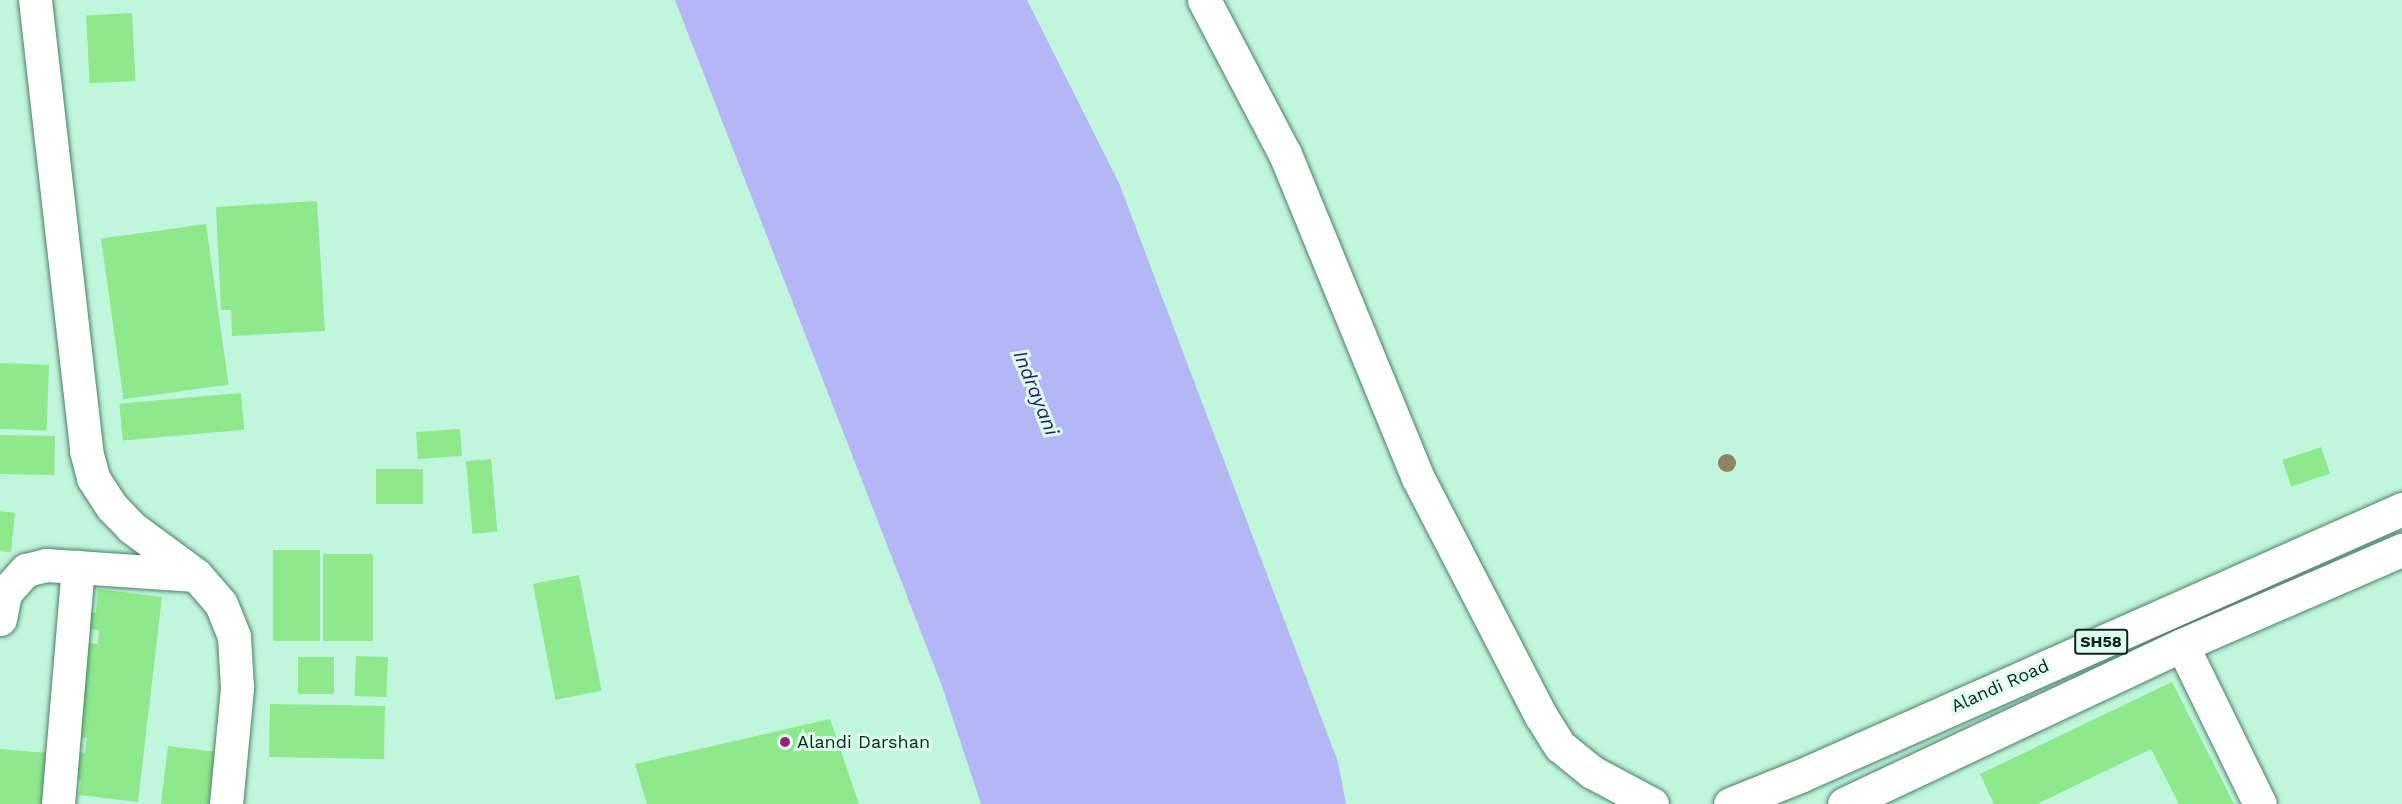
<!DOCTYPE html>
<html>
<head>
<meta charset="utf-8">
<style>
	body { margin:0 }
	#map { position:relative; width:2402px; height:804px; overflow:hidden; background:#c0f6db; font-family:"Work Sans",sans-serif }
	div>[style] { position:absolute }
	.water>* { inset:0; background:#b5b6f6 }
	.building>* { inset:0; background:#8ee88c; transform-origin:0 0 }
	.roads { filter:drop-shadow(0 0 2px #4d7f68) drop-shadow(0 0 2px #4d7f68) }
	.minor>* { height:33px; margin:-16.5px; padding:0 16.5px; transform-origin:16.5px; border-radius:16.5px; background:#fff }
	.major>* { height:33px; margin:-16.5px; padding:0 16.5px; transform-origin:16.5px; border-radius:16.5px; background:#fff }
	.trees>* { width:18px; height:18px; margin:-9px; border-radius:50%; background:#908263 }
	.dots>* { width:16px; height:16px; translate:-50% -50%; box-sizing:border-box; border:3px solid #defeed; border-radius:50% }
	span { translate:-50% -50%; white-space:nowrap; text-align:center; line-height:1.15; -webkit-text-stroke:6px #defeed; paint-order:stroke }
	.shield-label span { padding:2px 4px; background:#defeed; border:2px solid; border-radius:4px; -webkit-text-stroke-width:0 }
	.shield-label { font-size:16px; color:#0f241b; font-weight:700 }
	.street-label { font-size:18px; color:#0f241b }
	.poi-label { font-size:18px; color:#0f241b }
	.left { translate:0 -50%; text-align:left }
	.water-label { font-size:20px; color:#2a1671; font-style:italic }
</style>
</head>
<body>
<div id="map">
	<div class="water">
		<div style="clip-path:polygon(675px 0,1027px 0,1119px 183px,1338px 762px,1346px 804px,981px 804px,942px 686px)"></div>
	</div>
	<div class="building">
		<div style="left:132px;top:13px;width:68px;height:46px;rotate:87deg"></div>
		<div style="clip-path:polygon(317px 201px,325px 331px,232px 336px,231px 310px,221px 310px,216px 207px)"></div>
		<div style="left:206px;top:224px;width:162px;height:106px;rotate:82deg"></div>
		<div style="left:0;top:363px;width:49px;height:66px;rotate:2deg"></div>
		<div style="left:241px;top:393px;width:37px;height:122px;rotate:85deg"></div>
		<div style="left:460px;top:429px;width:27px;height:44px;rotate:86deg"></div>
		<div style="left:0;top:435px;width:55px;height:39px;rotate:1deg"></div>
		<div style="left:2321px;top:447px;width:28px;height:41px;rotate:71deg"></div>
		<div style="left:491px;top:459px;width:73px;height:25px;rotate:85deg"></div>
		<div style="left:376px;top:469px;width:47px;height:35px"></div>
		<div style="clip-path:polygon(0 511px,15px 513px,11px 552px,0 551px)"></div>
		<div style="left:273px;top:550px;width:47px;height:91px"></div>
		<div style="left:323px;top:554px;width:50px;height:87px"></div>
		<div style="left:579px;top:575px;width:118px;height:47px;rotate:79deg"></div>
		<div style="clip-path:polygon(98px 589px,162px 597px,138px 802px,79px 795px,81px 780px,72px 779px,76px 752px,85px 753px,87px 738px,77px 737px,88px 643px,98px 644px,99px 630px,89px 629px,91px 612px,96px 613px)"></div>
		<div style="left:356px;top:656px;width:32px;height:40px;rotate:2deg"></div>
		<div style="left:298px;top:657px;width:36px;height:37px"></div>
		<div style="clip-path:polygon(2172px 682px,2234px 804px,2179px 804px,2151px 749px,2037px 804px,1994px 804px,1980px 774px)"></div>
		<div style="left:270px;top:704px;width:115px;height:53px;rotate:1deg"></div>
		<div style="clip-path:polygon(830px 719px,859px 804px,647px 804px,635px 764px)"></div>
		<div style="left:168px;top:746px;width:47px;height:58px;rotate:7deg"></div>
		<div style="clip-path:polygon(0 749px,48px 753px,43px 804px,0 804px)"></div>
	</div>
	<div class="roads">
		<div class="minor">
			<div style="left:35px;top:0;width:454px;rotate:83.5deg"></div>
			<div style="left:86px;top:451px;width:28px;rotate:75deg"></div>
			<div style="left:93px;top:478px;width:35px;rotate:57deg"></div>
			<div style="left:112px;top:507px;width:28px;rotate:46deg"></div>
			<div style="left:131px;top:527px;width:81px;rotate:36.4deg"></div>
			<div style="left:196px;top:575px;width:38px;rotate:49deg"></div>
			<div style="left:221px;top:604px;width:35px;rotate:68deg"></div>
			<div style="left:234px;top:637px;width:51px;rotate:86.6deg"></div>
			<div style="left:237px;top:688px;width:117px;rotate:95.4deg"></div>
			<div style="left:1204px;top:0;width:174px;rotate:62.3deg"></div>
			<div style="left:1285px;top:154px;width:350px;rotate:67.7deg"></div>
			<div style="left:1418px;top:478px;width:268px;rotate:62.7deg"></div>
			<div style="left:1541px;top:716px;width:36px;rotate:58deg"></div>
			<div style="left:1560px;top:746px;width:41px;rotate:39.1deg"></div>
			<div style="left:1592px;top:772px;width:68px;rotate:28.1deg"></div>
			<div style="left:0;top:619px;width:26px;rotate:-79deg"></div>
			<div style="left:5px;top:593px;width:31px;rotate:-48deg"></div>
			<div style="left:26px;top:570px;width:21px;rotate:-14deg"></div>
			<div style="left:46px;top:565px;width:150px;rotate:3.8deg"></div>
			<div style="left:2182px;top:645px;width:177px;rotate:63.9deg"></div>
			<div style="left:58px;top:804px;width:238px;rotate:-85.2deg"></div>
		</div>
		<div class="major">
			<div style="left:1730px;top:804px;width:75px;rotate:-21.8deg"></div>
			<div style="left:1800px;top:776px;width:659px;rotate:-23.92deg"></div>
			<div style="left:1844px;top:804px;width:374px;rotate:-25.2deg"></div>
			<div style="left:2182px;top:645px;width:240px;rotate:-23.4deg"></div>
		</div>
	</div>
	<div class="trees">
		<div style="left:1727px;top:463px"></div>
	</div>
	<div class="dots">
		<div style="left:785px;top:742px;background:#9c2076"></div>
	</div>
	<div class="shield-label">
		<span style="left:2101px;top:642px">SH58</span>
	</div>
	<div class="street-label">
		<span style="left:2000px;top:686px;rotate:-24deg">Alandi Road</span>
	</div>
	<div class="poi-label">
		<span class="left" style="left:797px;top:742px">Alandi Darshan</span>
	</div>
	<div class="water-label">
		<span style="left:1036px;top:393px;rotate:68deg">Indrayani</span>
	</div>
</div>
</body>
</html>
